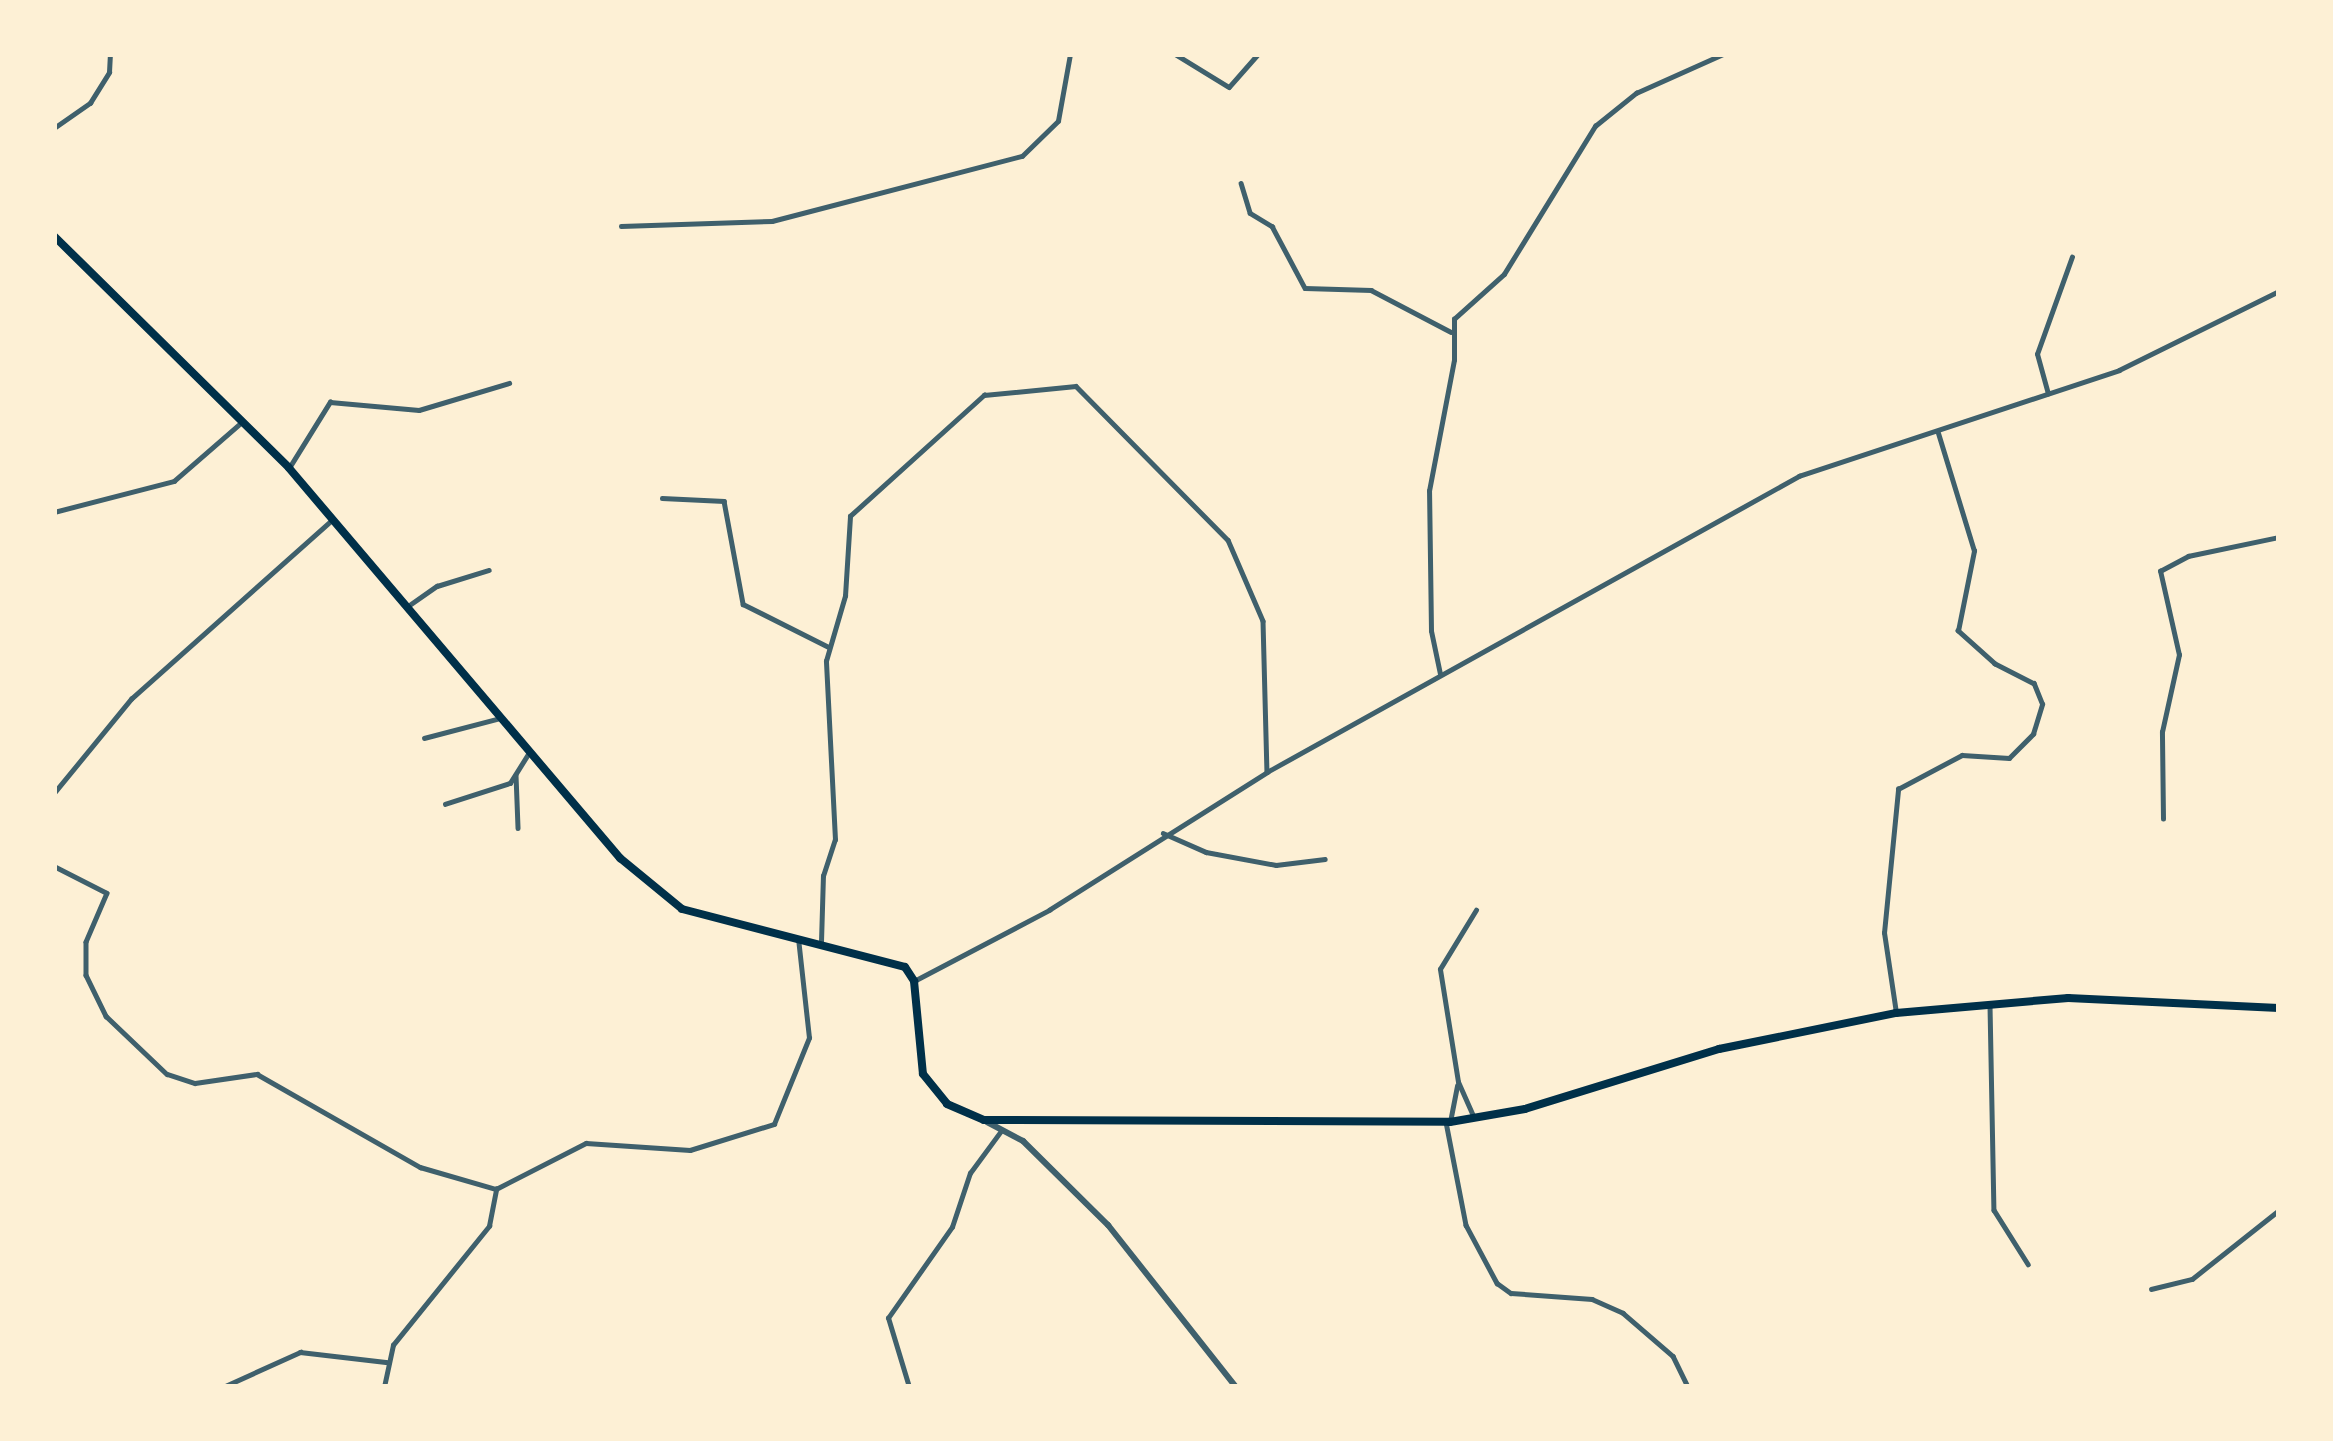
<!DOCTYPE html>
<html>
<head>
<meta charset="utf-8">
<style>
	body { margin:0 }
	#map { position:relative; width:2333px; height:1441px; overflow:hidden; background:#fdf0d5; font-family:Roboto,sans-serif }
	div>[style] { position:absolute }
	.minor>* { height:4.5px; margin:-2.25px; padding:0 2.25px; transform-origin:2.25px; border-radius:2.25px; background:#3f606c }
	.tertiary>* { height:6px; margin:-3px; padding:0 3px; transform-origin:3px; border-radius:3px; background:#3f606c }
	.secondary>* { height:8px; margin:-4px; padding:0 4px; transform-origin:4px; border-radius:4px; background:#003049 }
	span { translate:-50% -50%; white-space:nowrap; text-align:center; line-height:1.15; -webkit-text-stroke:9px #fdf0d5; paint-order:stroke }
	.frame { position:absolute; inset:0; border:57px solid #fdf0d5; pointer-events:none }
</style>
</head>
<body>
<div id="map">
	<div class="minor">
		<div style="left:1175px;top:54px;width:63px;rotate:31.4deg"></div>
		<div style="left:1229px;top:87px;width:44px;rotate:-48.7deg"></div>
		<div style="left:54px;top:128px;width:44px;rotate:-34.8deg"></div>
		<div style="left:90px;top:103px;width:36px;rotate:-58deg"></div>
		<div style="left:109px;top:72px;width:18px;rotate:-87deg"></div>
		<div style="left:1241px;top:183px;width:31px;rotate:73deg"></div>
		<div style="left:1250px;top:213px;width:26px;rotate:31deg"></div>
		<div style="left:1272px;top:226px;width:70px;rotate:62deg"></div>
		<div style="left:1305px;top:288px;width:66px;rotate:1.7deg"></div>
		<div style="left:1371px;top:290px;width:90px;rotate:27.7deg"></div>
		<div style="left:621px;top:226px;width:151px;rotate:-1.9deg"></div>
		<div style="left:772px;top:221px;width:258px;rotate:-14.6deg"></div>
		<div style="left:1022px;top:156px;width:50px;rotate:-44.2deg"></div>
		<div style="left:1058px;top:121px;width:68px;rotate:-79.8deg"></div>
		<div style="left:2048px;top:394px;width:41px;rotate:-105.4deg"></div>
		<div style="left:2037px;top:354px;width:103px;rotate:-70.2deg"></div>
		<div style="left:289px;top:468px;width:78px;rotate:-58.2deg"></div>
		<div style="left:330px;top:402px;width:89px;rotate:5.1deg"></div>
		<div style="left:419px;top:410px;width:94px;rotate:-16.7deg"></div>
		<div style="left:662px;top:498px;width:62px;rotate:2.8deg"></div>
		<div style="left:724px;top:501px;width:105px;rotate:79.5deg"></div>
		<div style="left:743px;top:604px;width:96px;rotate:26.6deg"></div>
		<div style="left:54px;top:512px;width:124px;rotate:-14.5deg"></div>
		<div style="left:174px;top:481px;width:91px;rotate:-41deg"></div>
		<div style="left:408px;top:606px;width:35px;rotate:-35deg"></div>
		<div style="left:437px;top:586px;width:54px;rotate:-17.1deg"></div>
		<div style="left:1440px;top:674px;width:44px;rotate:-101.8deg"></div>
		<div style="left:1431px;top:631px;width:140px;rotate:-90.8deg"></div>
		<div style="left:1429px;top:491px;width:133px;rotate:-79.2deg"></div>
		<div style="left:1454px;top:360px;width:41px;rotate:-90deg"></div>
		<div style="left:1454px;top:319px;width:67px;rotate:-42deg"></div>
		<div style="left:1504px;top:274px;width:174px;rotate:-58.4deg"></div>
		<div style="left:1595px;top:126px;width:53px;rotate:-38.8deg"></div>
		<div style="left:1636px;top:93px;width:95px;rotate:-24.1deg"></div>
		<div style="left:424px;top:738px;width:79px;rotate:-14.7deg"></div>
		<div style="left:516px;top:775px;width:53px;rotate:87.8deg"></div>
		<div style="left:54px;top:793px;width:122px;rotate:-50.7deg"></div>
		<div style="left:131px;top:699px;width:266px;rotate:-41.7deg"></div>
		<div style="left:445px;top:804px;width:68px;rotate:-17.9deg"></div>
		<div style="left:510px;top:783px;width:34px;rotate:-58deg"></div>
		<div style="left:2163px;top:819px;width:87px;rotate:-90.7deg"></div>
		<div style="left:2162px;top:732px;width:79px;rotate:-77.6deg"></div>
		<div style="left:2179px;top:655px;width:86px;rotate:-102.7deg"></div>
		<div style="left:2160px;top:571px;width:32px;rotate:-28deg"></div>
		<div style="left:2188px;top:556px;width:93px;rotate:-11.8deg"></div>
		<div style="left:1163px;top:833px;width:47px;rotate:23.8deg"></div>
		<div style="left:1206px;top:852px;width:71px;rotate:10.5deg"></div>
		<div style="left:1276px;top:865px;width:49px;rotate:-7deg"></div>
		<div style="left:54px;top:866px;width:59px;rotate:27deg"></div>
		<div style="left:107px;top:893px;width:53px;rotate:113.2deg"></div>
		<div style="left:86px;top:942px;width:33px;rotate:90deg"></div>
		<div style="left:86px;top:975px;width:46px;rotate:64deg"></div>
		<div style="left:106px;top:1016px;width:84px;rotate:43.6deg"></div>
		<div style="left:167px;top:1074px;width:29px;rotate:18deg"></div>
		<div style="left:195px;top:1083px;width:63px;rotate:-8.3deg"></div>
		<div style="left:257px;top:1074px;width:188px;rotate:29.7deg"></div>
		<div style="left:420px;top:1167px;width:79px;rotate:16.1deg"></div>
		<div style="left:496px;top:1189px;width:101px;rotate:-27.1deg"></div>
		<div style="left:586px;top:1143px;width:104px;rotate:3.9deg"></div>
		<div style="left:690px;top:1150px;width:88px;rotate:-17.2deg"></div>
		<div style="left:774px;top:1124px;width:93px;rotate:-67.9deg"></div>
		<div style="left:809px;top:1038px;width:100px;rotate:-96.3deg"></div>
		<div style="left:821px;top:942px;width:66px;rotate:-88.3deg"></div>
		<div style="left:823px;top:876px;width:38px;rotate:-72deg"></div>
		<div style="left:835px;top:840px;width:179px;rotate:-92.9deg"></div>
		<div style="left:826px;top:661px;width:68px;rotate:-73.7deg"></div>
		<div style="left:845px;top:596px;width:80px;rotate:-86.4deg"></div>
		<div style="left:850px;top:516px;width:181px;rotate:-42.1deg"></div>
		<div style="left:984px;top:395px;width:92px;rotate:-5.6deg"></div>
		<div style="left:1076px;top:386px;width:216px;rotate:45.4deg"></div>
		<div style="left:1228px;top:540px;width:88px;rotate:66.6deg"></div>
		<div style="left:1263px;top:621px;width:151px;rotate:88.5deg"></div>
		<div style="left:914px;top:981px;width:153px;rotate:-27.7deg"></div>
		<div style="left:1049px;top:910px;width:258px;rotate:-32.3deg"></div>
		<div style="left:1267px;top:772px;width:609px;rotate:-29.09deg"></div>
		<div style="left:1799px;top:476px;width:337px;rotate:-18.3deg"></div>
		<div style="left:2119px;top:370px;width:178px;rotate:-26.3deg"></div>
		<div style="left:1990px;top:1005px;width:205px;rotate:88.9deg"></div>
		<div style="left:1994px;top:1210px;width:64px;rotate:57.8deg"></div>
		<div style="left:1896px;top:1013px;width:81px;rotate:-98.5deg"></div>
		<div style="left:1884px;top:933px;width:145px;rotate:-84.4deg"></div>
		<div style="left:1898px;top:789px;width:72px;rotate:-28deg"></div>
		<div style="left:1962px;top:755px;width:47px;rotate:3.7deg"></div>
		<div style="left:2009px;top:758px;width:34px;rotate:-45deg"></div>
		<div style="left:2033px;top:734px;width:31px;rotate:-73deg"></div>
		<div style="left:2042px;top:704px;width:22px;rotate:-112deg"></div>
		<div style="left:2034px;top:684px;width:44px;rotate:-152.9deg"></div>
		<div style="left:1995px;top:664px;width:50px;rotate:-138.3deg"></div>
		<div style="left:1958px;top:631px;width:82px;rotate:-78.7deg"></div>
		<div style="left:1974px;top:551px;width:123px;rotate:-107deg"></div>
		<div style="left:1474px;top:1118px;width:39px;rotate:-114deg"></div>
		<div style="left:1458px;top:1082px;width:114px;rotate:-99.1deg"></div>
		<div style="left:1440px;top:969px;width:69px;rotate:-58.6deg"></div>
		<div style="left:1446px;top:1122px;width:105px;rotate:79deg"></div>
		<div style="left:1466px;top:1225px;width:66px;rotate:61.9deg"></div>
		<div style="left:1497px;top:1283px;width:17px;rotate:36deg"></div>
		<div style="left:1511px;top:1293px;width:81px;rotate:4.2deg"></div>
		<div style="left:1592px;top:1299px;width:34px;rotate:24deg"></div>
		<div style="left:1623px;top:1313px;width:66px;rotate:40.7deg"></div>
		<div style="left:1673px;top:1356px;width:34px;rotate:64deg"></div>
		<div style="left:1450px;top:1122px;width:37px;rotate:-79deg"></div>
		<div style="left:2151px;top:1289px;width:42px;rotate:-13.7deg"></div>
		<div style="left:2192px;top:1279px;width:111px;rotate:-38.4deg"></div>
		<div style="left:223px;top:1387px;width:85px;rotate:-24.4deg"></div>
		<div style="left:300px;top:1352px;width:88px;rotate:6.6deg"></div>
		<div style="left:384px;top:1387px;width:43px;rotate:-77.9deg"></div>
		<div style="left:393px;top:1345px;width:153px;rotate:-51.1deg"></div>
		<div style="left:489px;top:1226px;width:38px;rotate:-79deg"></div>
		<div style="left:909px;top:1387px;width:72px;rotate:-106.9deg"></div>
		<div style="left:888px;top:1318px;width:111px;rotate:-54.9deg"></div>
		<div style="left:952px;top:1227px;width:57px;rotate:-71.6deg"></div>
		<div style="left:970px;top:1173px;width:52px;rotate:-53.6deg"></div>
	</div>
	<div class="tertiary">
		<div style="left:987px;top:1122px;width:41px;rotate:27.8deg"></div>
		<div style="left:1023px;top:1141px;width:120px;rotate:44.7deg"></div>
		<div style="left:1108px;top:1225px;width:206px;rotate:51.7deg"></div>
	</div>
	<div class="secondary">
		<div style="left:54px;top:236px;width:330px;rotate:44.6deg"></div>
		<div style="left:289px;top:468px;width:512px;rotate:49.68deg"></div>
		<div style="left:620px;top:858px;width:80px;rotate:39.4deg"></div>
		<div style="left:682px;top:909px;width:230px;rotate:14.6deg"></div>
		<div style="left:905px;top:967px;width:17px;rotate:57deg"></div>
		<div style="left:914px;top:981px;width:93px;rotate:84.5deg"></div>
		<div style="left:923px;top:1074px;width:38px;rotate:51deg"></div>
		<div style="left:947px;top:1104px;width:40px;rotate:23.4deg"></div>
		<div style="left:984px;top:1120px;width:466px;rotate:0.2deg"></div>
		<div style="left:1450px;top:1122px;width:76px;rotate:-9.8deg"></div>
		<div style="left:1525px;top:1109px;width:203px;rotate:-17.2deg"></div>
		<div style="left:1719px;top:1049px;width:181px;rotate:-11.5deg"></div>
		<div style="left:1896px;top:1013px;width:173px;rotate:-5deg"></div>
		<div style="left:2068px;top:998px;width:211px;rotate:2.7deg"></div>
	</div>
	<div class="frame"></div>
</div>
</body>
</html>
